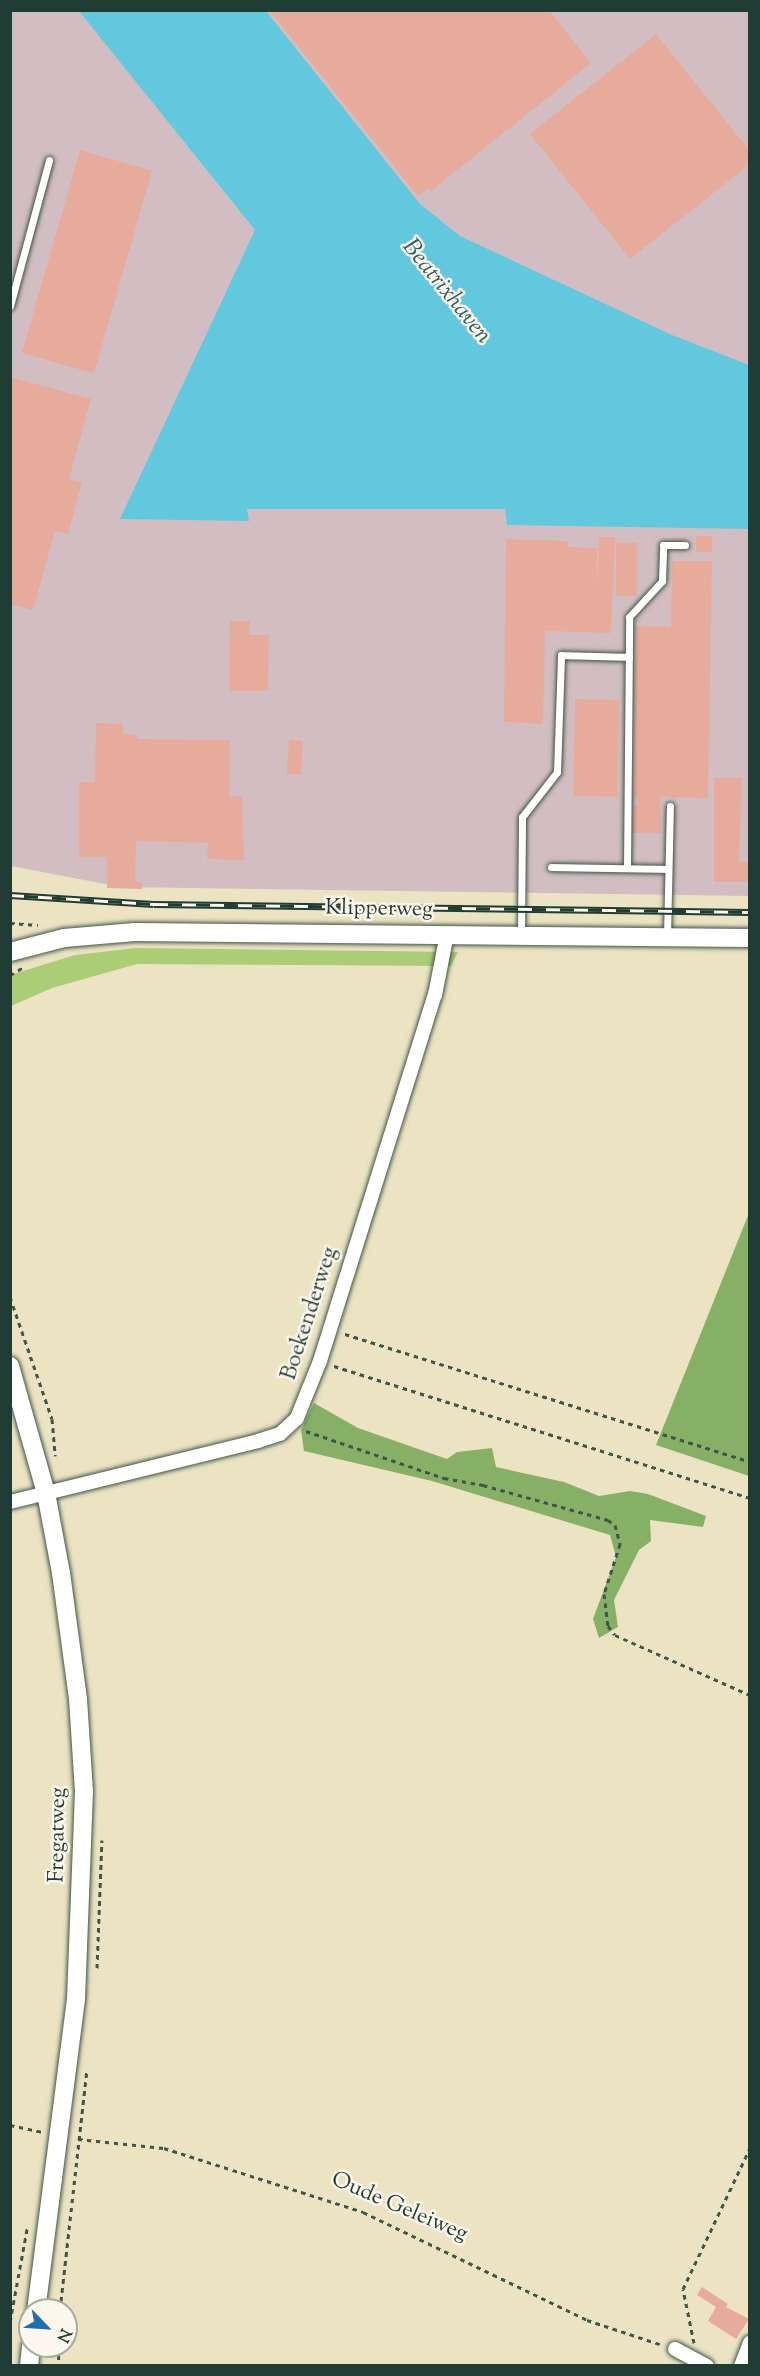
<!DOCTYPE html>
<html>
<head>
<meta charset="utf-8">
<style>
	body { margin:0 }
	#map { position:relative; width:760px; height:2376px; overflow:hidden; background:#ece3c2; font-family:"Sorts Mill Goudy",serif }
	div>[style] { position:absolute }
	.industrial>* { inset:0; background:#d2bec2 }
	.green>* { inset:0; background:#aacd76 }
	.forest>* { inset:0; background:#87b067 }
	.water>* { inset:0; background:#61c8de }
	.building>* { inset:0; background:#e7ab9c; transform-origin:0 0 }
	.path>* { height:3px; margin-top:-1.5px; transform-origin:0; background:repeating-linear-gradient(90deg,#3e5649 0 4.5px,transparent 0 9px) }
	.roads { filter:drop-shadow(0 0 2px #3e5649) drop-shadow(0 0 2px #3e5649) }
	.service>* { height:7px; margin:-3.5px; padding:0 3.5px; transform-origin:3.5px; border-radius:3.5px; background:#fff }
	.minor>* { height:14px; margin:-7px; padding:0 7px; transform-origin:7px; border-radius:7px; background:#fff }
	.tertiary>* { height:18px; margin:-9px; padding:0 9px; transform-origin:9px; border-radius:9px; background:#fff }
	.rail>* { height:7px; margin-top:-3.5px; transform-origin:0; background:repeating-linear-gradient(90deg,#fbf7ec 0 14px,#1f3d34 0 28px); box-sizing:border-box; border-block:2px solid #1f3d34 }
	span { translate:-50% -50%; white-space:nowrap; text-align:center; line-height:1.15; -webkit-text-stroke:5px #fbf7ec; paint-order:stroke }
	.street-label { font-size:22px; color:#1f3d34 }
	.water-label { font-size:24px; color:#30605e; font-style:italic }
	.frame { position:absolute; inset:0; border:12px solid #1f3d34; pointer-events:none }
	.north { position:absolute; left:18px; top:2298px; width:60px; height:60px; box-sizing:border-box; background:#fbf7ec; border:2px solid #a3ada2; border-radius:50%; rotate:115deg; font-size:16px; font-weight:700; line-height:24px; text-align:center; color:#1f3d34 }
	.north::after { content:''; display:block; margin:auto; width:21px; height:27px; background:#1f6fb2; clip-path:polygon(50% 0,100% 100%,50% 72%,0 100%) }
</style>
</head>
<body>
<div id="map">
	<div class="industrial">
		<div style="clip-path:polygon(10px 11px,749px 11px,749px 896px,121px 887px,11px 866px)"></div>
	</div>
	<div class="green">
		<div style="clip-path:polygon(136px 948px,458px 952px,451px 966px,137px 964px,52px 988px,11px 1006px,10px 975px,75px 955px)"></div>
	</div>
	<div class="forest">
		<div style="clip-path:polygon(749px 1213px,749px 1476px,656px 1445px)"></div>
		<div style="clip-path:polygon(314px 1403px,358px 1428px,447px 1459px,457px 1452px,492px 1448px,496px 1467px,564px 1482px,599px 1496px,630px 1491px,648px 1494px,706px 1516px,703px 1527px,650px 1520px,651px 1541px,639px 1550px,614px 1600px,618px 1627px,599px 1638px,593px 1619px,616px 1557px,610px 1535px,432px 1481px,304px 1451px,301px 1430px)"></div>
	</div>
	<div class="water">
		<div style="clip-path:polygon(79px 11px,266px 11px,420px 204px,460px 236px,672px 335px,749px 365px,749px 529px,507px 525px,505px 509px,247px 509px,249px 521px,120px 519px,255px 230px)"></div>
	</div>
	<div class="building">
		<div style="clip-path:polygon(269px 10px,549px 10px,591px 63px,431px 191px,428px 188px,418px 196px)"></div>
		<div style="clip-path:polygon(656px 34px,750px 151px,750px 164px,630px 259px,530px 134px)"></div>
		<div style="left:80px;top:150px;width:75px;height:211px;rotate:16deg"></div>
		<div style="clip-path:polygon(10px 377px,91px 399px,69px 479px,82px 482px,68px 534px,55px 531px,33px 610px,10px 604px)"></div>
		<div style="left:696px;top:536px;width:16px;height:16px"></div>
		<div style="clip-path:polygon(599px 537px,615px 537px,611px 633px,545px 631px,543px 724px,504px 722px,506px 539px,568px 541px,568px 547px,597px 548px,597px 591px)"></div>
		<div style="left:616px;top:543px;width:21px;height:53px"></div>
		<div style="clip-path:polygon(672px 561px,712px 561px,708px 798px,660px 797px,661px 833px,631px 833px,631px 806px,638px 806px,638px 797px,634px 797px,636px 626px,671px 627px)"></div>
		<div style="clip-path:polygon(230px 621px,250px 621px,249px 635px,269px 635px,268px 691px,229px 691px)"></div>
		<div style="left:575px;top:699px;width:44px;height:97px;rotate:1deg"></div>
		<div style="clip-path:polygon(96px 723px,123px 724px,123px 734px,137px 735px,137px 739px,230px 740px,229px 796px,242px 796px,244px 860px,207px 859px,208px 843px,136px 841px,135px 882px,142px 882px,142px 889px,107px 888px,107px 857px,79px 857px,79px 782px,95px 782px)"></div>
		<div style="left:289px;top:740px;width:14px;height:34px;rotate:4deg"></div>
		<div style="clip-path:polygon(714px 778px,742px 778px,739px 862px,750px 862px,750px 882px,714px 882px)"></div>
		<div style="clip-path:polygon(702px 2287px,728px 2304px,726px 2307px,749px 2319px,736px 2339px,708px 2321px,716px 2307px,697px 2295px)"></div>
	</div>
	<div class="path">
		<div style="left:10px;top:923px;width:28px;rotate:4deg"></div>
		<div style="left:10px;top:975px;width:14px;rotate:-30deg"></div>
		<div style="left:10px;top:1297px;width:129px;rotate:71deg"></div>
		<div style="left:52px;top:1419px;width:37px;rotate:85deg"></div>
		<div style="left:345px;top:1334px;width:425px;rotate:17.5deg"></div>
		<div style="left:334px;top:1366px;width:436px;rotate:17.6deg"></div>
		<div style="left:306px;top:1431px;width:146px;rotate:18.8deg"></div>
		<div style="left:444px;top:1478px;width:40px;rotate:10deg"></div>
		<div style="left:483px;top:1485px;width:130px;rotate:15.6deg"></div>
		<div style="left:608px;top:1520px;width:9px;rotate:36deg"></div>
		<div style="left:615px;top:1525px;width:20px;rotate:75deg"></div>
		<div style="left:620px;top:1544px;width:52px;rotate:107.7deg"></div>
		<div style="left:604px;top:1594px;width:32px;rotate:83deg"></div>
		<div style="left:608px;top:1626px;width:11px;rotate:52deg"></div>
		<div style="left:615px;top:1635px;width:148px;rotate:24deg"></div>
		<div style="left:97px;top:1968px;width:128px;rotate:-87.8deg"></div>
		<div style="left:10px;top:2125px;width:33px;rotate:12deg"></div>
		<div style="left:78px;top:2139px;width:86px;rotate:6deg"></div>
		<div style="left:164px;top:2148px;width:209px;rotate:17.8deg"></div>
		<div style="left:363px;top:2212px;width:249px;rotate:25.7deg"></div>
		<div style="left:587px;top:2320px;width:79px;rotate:18.4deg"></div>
		<div style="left:60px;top:2310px;width:242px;rotate:-83.6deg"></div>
		<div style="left:10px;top:2322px;width:95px;rotate:-79.6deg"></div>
		<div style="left:694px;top:2343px;width:55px;rotate:-101.5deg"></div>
		<div style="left:683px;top:2289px;width:156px;rotate:-64.6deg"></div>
		<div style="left:58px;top:2346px;width:20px;rotate:87deg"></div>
	</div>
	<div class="roads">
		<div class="service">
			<div style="left:10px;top:306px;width:151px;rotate:-75deg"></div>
			<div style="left:551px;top:867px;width:117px;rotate:1deg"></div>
			<div style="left:627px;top:868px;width:251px;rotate:-89.5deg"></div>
			<div style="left:629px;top:617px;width:49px;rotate:-47.5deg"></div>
			<div style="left:662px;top:581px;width:36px;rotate:-88deg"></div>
			<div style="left:663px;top:545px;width:22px"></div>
			<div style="left:521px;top:935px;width:118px;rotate:-89.5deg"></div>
			<div style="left:522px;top:817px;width:57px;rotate:-52.1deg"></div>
			<div style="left:557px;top:772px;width:117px;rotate:-88deg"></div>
			<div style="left:561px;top:655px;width:68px;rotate:1.7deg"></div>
			<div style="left:667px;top:936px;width:130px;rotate:-88.7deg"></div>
		</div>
		<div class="minor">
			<div style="left:10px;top:1502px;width:255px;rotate:-13.8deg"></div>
			<div style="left:258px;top:1441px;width:23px;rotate:-18deg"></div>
			<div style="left:280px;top:1434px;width:23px;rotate:-43deg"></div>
			<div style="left:297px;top:1418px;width:61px;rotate:-68deg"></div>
			<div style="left:320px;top:1361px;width:384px;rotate:-72.6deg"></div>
			<div style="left:435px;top:995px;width:62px;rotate:-78.9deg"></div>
			<div style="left:675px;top:2349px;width:36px;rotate:28deg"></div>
			<div style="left:741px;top:2366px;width:25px;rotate:-69deg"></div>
		</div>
		<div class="tertiary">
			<div style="left:10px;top:952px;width:56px;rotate:-14.5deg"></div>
			<div style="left:64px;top:938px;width:71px;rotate:-4.8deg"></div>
			<div style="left:135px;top:932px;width:615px;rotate:0.56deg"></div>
			<div style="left:10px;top:1366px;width:132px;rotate:74.2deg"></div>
			<div style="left:46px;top:1493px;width:81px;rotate:79.4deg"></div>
			<div style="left:61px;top:1573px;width:127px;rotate:82.3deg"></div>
			<div style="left:78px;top:1699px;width:92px;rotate:86.3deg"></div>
			<div style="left:84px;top:1791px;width:208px;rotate:92.2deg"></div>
			<div style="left:76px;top:1999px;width:314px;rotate:97.3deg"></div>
			<div style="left:29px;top:2366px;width:20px;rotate:-84deg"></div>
		</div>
	</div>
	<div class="rail">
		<div style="left:10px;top:895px;width:144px;rotate:3.6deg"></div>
		<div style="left:154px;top:904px;width:596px;rotate:0.77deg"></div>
	</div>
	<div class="street-label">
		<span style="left:379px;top:910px;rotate:1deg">Klipperweg</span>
		<span style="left:311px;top:1314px;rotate:-72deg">Boekenderweg</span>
		<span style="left:59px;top:1835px;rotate:-89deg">Fregatweg</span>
		<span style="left:399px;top:2208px;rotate:23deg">Oude Geleiweg</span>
	</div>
	<div class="water-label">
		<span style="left:446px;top:292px;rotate:51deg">Beatrixhaven</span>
	</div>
	<div class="frame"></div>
	<div class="north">N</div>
</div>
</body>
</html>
